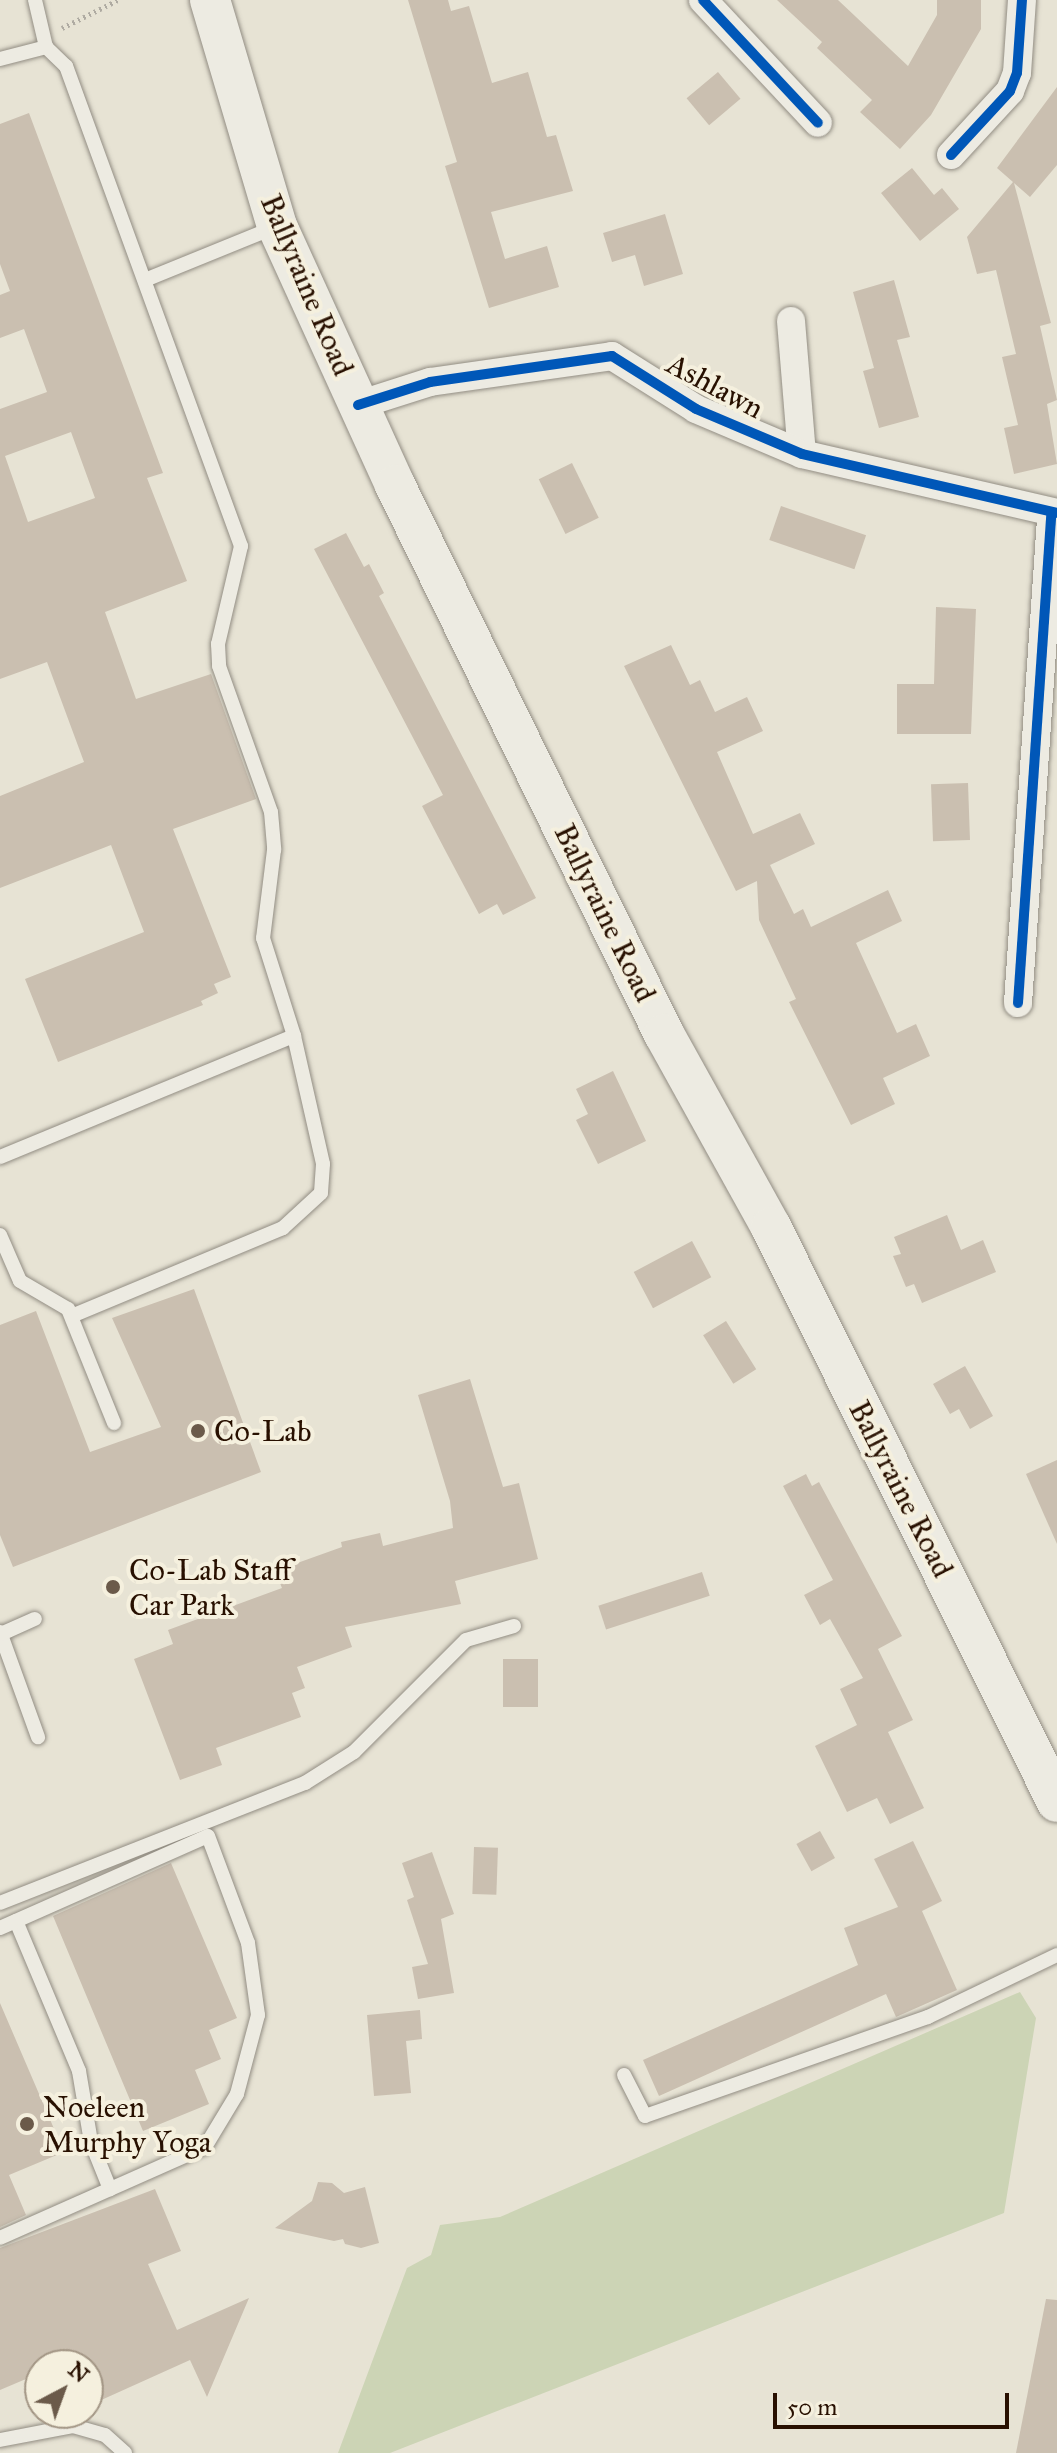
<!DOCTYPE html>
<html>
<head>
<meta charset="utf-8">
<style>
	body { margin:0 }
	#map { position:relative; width:1057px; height:2453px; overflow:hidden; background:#e7e3d4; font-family:"IM FELL Great Primer",serif }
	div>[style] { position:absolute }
	.green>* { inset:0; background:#ccd4b5 }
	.building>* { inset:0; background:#cabfb0; transform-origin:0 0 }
	.path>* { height:5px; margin-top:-2.5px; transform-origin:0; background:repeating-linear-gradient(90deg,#afaba2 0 2px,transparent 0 6px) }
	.roads { filter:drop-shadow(0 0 2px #928d83) drop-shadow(0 0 2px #928d83) }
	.service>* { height:14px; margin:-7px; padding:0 7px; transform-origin:7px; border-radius:7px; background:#edebe2 }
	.minor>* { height:28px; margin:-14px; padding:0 14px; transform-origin:14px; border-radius:14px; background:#edebe2 }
	.secondary>* { height:40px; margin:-20px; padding:0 20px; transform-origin:20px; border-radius:20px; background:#edebe2 }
	.cycleway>* { height:10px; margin:-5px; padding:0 5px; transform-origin:5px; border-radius:5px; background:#0057b8 }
	.dots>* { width:22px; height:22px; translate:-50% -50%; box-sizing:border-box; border:4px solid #f5f0de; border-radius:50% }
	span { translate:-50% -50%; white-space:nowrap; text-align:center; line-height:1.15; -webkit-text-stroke:8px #f5f0de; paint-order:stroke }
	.street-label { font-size:30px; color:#281000 }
	.poi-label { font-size:30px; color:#281000 }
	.left { translate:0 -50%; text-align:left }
	.north { position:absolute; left:24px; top:2349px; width:80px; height:80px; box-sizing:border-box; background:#f5f0de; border:2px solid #a39685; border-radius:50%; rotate:41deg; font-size:22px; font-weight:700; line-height:32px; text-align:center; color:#281000 }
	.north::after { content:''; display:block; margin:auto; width:28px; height:36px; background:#6b5a4a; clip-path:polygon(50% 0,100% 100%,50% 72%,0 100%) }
	.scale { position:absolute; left:773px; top:2393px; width:236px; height:36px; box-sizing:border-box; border:4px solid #281000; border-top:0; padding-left:10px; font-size:24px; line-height:28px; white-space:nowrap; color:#281000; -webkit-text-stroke:6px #f5f0de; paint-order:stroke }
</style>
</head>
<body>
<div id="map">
	<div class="green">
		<div style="clip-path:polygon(1020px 1992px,1036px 2018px,1004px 2213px,390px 2453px,338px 2453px,407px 2268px,431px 2255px,440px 2225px,500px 2217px)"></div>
	</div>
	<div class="building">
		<div style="clip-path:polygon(408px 0,448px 0,451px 11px,469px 6px,492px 83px,528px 72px,547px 137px,556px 135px,573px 191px,491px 212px,505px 259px,547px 246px,559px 287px,489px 308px,445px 166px,457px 162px)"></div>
		<div style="clip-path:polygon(777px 0,838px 0,908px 66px,937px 15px,937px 0,981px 0,981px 29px,931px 115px,900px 149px,860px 112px,872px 100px,817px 48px,822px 42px)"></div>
		<div style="left:718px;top:72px;width:35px;height:41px;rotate:50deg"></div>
		<div style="clip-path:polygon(1057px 87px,1057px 165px,1030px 197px,1014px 183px,1051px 323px,1040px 326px,1057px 400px,1047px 404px,1057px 464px,1014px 474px,1004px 428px,1018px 425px,1002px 357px,1016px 354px,996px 270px,977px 274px,967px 237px,1013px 182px,997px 168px)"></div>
		<div style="clip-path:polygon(evenodd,29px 113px,163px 473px,147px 478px,187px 581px,105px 612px,136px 699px,211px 674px,256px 799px,173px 829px,231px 977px,214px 984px,218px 993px,201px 1001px,203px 1005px,58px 1062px,25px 979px,144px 932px,111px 845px,0 888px,0 796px,84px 762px,47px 662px,0 679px,0 409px,47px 392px,24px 329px,0 338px,0 295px,10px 291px,0 264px,0 124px,29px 113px,71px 432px,95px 498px,28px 522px,5px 456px,71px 432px)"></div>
		<div style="clip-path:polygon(912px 168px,934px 195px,942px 188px,959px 209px,920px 241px,881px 193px)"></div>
		<div style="clip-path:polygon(665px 214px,683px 274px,644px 286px,635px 255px,612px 262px,603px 233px)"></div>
		<div style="clip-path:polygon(894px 280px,910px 337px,897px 340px,919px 417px,879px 428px,863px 371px,874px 368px,853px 292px)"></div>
		<div style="left:572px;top:463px;width:61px;height:37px;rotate:64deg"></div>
		<div style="left:781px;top:506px;width:90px;height:36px;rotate:19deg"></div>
		<div style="clip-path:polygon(346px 533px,364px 567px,369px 564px,384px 593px,379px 596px,536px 898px,503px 915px,497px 904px,479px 914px,445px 850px,422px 806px,443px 795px,314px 549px)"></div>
		<div style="clip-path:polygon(936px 607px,976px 609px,971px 734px,897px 734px,897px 684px,934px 684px)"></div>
		<div style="clip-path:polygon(671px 645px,690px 685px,700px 680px,715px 712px,747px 697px,763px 731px,717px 752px,753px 834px,800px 813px,815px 844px,770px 865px,794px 914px,803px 909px,811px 927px,888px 890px,902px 921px,856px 943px,897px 1033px,916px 1024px,930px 1056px,883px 1078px,895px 1104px,851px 1125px,789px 1002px,796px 999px,759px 920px,757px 881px,736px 891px,624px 666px)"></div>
		<div style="left:968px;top:783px;width:57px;height:37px;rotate:88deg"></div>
		<div style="clip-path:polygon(613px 1071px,646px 1141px,598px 1164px,576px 1120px,588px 1114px,576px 1089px)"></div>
		<div style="clip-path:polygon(947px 1215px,961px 1250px,983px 1240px,996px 1272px,922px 1303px,914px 1284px,906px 1287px,893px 1256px,901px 1254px,894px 1237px)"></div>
		<div style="left:692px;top:1241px;width:41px;height:66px;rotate:62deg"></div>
		<div style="clip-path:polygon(194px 1289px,261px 1472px,13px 1567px,0 1535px,0 1325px,36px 1311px,90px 1452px,161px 1427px,112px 1318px)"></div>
		<div style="left:726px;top:1321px;width:57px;height:27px;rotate:58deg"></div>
		<div style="clip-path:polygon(965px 1366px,993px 1416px,970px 1429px,959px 1409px,950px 1414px,933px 1384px)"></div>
		<div style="clip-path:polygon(470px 1379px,503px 1487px,519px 1483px,538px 1559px,455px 1581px,461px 1604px,345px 1627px,352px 1647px,297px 1667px,305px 1688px,292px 1693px,301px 1717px,216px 1748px,222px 1765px,180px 1780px,134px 1659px,173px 1644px,168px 1630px,282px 1588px,275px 1571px,342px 1547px,341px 1542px,380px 1533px,383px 1546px,453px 1528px,450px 1501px,418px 1395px)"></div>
		<div style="clip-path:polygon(1057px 1460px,1057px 1544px,1026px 1474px)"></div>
		<div style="clip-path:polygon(806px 1474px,812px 1486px,819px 1482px,902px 1636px,878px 1649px,913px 1720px,888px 1732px,924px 1808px,890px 1824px,877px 1798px,847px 1812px,815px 1746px,857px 1725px,840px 1689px,863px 1678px,830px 1619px,820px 1625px,804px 1595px,833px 1580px,783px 1486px)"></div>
		<div style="left:702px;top:1572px;width:25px;height:109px;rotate:72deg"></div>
		<div style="left:503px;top:1659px;width:35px;height:48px"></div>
		<div style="left:820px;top:1831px;width:31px;height:27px;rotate:61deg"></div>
		<div style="clip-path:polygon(913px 1841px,942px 1901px,922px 1911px,957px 1990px,896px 2017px,886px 1994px,659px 2096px,643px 2060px,858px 1965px,844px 1928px,898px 1907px,874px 1859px)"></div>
		<div style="left:474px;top:1847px;width:24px;height:47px;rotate:2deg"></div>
		<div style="clip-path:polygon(432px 1852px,454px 1914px,441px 1919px,454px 1993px,418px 1999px,412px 1967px,428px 1964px,407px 1900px,414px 1897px,402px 1863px)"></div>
		<div style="clip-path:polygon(171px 1863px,237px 2018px,209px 2030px,221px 2059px,195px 2070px,209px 2104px,143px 2131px,53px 1916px)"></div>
		<div style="clip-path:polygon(0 2003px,64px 2152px,9px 2175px,26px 2215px,0 2227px)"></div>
		<div style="clip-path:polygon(420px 2010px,422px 2039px,406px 2041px,411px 2093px,374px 2096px,367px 2015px)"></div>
		<div style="clip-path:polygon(318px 2182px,332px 2183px,344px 2193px,365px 2187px,379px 2243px,361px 2248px,345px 2244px,343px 2239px,334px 2241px,275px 2228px,312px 2201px)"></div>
		<div style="clip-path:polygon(155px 2189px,181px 2251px,148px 2264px,177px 2330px,249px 2298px,207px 2397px,190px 2360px,88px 2406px,88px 2365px,40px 2365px,40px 2373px,0 2390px,0 2248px)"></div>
		<div style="clip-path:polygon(1046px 2299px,1057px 2300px,1057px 2453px,1016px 2453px)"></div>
	</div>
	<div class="path">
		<div style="left:62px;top:28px;width:63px;rotate:-26.6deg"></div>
	</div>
	<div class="roads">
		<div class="service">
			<div style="left:35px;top:0;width:48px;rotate:76.8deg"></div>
			<div style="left:0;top:59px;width:48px;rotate:-14.6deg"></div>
			<div style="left:46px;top:47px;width:28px;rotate:44deg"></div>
			<div style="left:66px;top:66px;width:511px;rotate:69.97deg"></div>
			<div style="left:241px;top:546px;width:101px;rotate:103.2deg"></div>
			<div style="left:218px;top:644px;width:22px;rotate:87deg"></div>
			<div style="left:219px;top:666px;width:155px;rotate:70.4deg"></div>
			<div style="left:271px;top:812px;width:38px;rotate:85deg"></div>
			<div style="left:274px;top:850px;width:89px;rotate:97.1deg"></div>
			<div style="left:263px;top:938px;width:103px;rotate:72.4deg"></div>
			<div style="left:294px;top:1036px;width:131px;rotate:77.2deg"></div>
			<div style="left:323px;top:1164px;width:29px;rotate:94deg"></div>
			<div style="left:321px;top:1193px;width:52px;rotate:137.4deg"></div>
			<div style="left:283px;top:1228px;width:229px;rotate:157.4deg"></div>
			<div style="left:145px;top:280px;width:138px;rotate:-22.1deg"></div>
			<div style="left:0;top:1157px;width:318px;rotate:-22.4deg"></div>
			<div style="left:0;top:1235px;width:50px;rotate:66.5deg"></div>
			<div style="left:20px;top:1281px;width:56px;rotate:30.3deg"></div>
			<div style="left:68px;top:1309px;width:123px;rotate:68deg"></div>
			<div style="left:0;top:1632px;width:112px;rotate:70.1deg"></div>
			<div style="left:1px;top:1634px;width:37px;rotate:-24deg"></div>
			<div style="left:0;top:1903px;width:328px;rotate:-21.5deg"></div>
			<div style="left:305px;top:1783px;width:58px;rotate:-32.3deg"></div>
			<div style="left:354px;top:1752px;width:158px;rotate:-45deg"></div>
			<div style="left:466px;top:1640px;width:50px;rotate:-16.3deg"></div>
			<div style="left:16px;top:1921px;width:163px;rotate:67.2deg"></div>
			<div style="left:79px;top:2071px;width:72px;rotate:80.4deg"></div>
			<div style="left:91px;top:2142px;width:51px;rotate:68deg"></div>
			<div style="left:0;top:1928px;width:227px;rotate:-23.9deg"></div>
			<div style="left:208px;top:1836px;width:114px;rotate:69.5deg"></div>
			<div style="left:248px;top:1943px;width:73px;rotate:82.1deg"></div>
			<div style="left:258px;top:2015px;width:82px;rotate:104.9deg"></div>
			<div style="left:237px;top:2094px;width:62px;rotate:121.1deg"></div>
			<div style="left:205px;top:2147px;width:224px;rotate:156.1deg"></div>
			<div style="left:624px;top:2075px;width:46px;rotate:62.9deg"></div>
			<div style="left:645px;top:2116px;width:300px;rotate:-19.3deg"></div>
			<div style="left:928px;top:2017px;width:143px;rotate:-25.7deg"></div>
			<div style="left:0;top:2440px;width:74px;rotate:-10.9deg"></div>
			<div style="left:73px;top:2426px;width:33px;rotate:16deg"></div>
			<div style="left:105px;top:2435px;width:27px;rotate:42deg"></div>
		</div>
		<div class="minor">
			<div style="left:703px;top:0;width:168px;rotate:46.9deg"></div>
			<div style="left:951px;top:155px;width:87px;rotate:-47.3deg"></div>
			<div style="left:1010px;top:91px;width:19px;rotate:-69deg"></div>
			<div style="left:1017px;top:73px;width:73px;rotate:-86.1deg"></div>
			<div style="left:791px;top:321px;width:133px;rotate:85.3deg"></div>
			<div style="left:358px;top:405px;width:76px;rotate:-17.7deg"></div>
			<div style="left:430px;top:382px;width:184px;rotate:-8.1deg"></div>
			<div style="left:612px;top:356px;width:99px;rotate:32.2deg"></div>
			<div style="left:696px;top:409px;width:115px;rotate:23deg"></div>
			<div style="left:802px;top:454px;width:262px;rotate:13deg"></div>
			<div style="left:1018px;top:1003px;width:491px;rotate:-86.1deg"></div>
		</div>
		<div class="secondary">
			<div style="left:210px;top:0;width:236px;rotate:73.5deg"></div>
			<div style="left:277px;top:226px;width:285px;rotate:65.5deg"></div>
			<div style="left:395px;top:485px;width:611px;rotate:63.9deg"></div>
			<div style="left:664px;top:1034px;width:221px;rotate:61deg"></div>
			<div style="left:771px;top:1227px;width:642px;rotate:63.55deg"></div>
		</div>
	</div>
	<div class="cycleway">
		<div style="left:703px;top:0;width:168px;rotate:46.9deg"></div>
		<div style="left:951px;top:155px;width:87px;rotate:-47.3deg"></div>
		<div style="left:1010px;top:91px;width:19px;rotate:-69deg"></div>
		<div style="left:1017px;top:73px;width:73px;rotate:-86.1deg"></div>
		<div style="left:358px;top:405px;width:76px;rotate:-17.7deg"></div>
		<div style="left:430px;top:382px;width:184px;rotate:-8.1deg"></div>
		<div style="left:612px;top:356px;width:99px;rotate:32.2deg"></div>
		<div style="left:696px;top:409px;width:115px;rotate:23deg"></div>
		<div style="left:802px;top:454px;width:262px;rotate:13deg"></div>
		<div style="left:1018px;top:1003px;width:491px;rotate:-86.1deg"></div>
	</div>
	<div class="dots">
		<div style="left:198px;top:1431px;background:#6b5a4a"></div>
		<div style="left:113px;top:1587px;background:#6b5a4a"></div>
		<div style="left:27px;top:2124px;background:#6b5a4a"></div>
	</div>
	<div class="street-label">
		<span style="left:307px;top:285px;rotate:67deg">Ballyraine Road</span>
		<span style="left:715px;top:386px;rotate:28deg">Ashlawn</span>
		<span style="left:605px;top:913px;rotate:64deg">Ballyraine Road</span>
		<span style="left:901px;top:1489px;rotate:63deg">Ballyraine Road</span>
	</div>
	<div class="poi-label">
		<span class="left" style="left:214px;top:1431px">Co-Lab</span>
		<span class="left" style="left:129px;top:1587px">Co-Lab Staff<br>Car Park</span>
		<span class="left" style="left:43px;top:2124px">Noeleen<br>Murphy Yoga</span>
	</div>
	<div class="north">N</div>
	<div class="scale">50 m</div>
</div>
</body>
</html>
